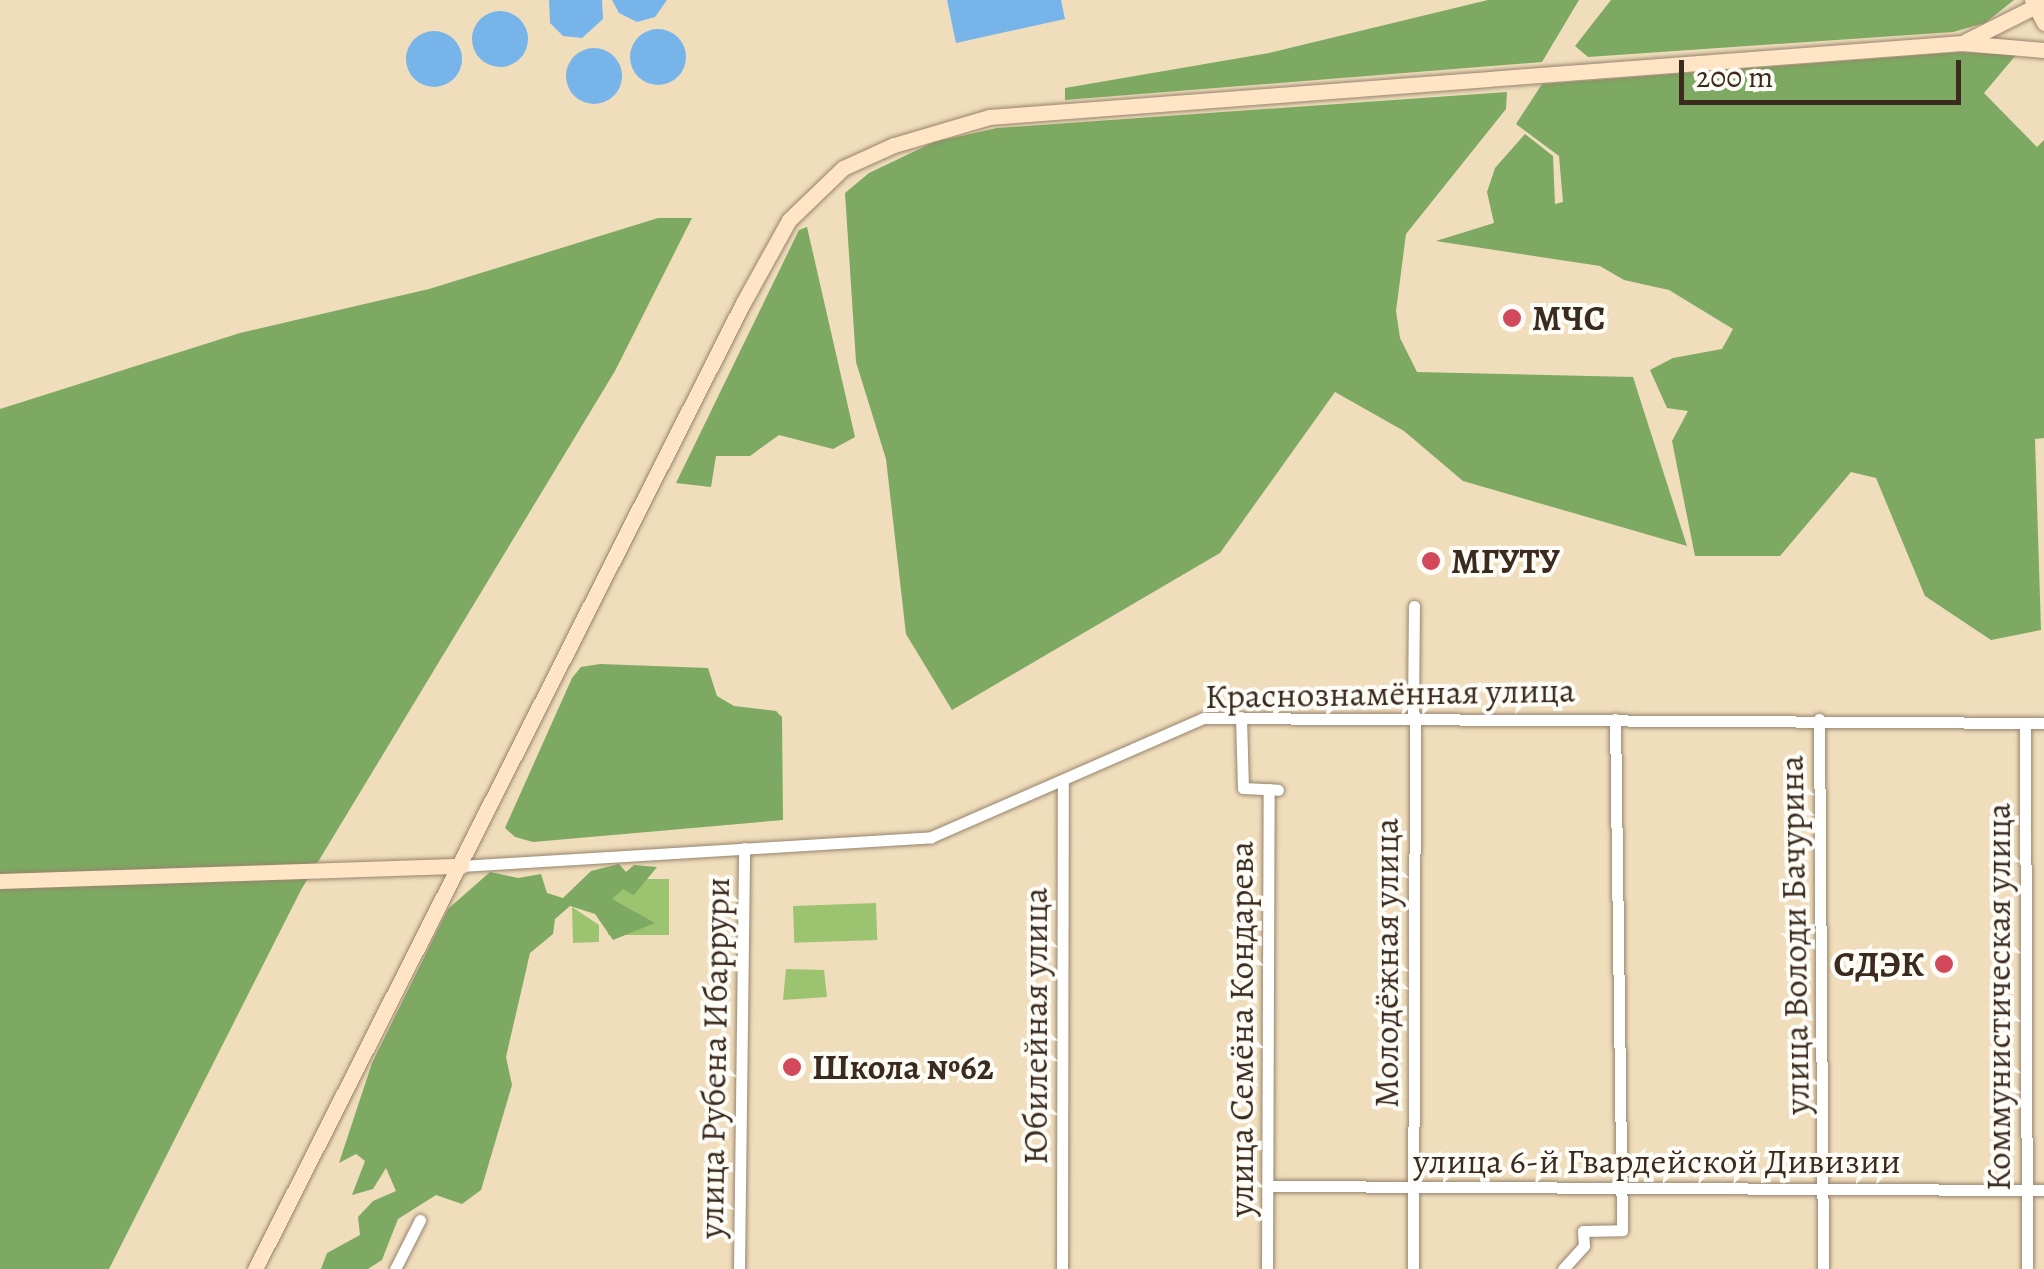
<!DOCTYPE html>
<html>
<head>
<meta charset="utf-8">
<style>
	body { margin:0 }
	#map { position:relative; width:2044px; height:1269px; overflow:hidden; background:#f0ddbc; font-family:Alegreya,serif }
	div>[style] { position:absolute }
	.green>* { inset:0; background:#9cc36f; transform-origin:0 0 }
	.forest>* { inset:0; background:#7da962 }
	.water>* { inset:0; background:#77b4ea }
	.round { border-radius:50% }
	.roads { filter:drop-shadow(0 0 2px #96846d) drop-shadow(0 0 2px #96846d) }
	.street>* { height:11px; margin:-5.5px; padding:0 5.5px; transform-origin:5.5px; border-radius:5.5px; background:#fff }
	.secondary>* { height:15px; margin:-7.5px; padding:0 7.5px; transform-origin:7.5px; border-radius:7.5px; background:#ffe4c6 }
	.dots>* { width:28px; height:28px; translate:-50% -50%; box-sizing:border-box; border:5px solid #fdfcf7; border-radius:50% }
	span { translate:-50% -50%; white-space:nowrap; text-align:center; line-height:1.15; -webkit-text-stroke:8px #fdfcf7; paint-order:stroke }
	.poi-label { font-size:35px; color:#3b2a1e; font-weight:700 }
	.left { translate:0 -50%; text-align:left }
	.right { translate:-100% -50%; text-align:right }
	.street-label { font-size:35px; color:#3b2a1e }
	.scale { position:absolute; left:1679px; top:60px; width:282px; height:45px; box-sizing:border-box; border:5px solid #3b2a1e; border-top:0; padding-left:12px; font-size:30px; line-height:35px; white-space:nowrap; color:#3b2a1e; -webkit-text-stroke:8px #fdfcf7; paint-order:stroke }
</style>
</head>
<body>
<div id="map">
	<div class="green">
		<div style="left:608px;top:879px;width:61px;height:56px"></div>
		<div style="left:876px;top:903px;width:37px;height:83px;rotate:88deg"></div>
		<div style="clip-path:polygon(572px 907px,599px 925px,599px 942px,573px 943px)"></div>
		<div style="clip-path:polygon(786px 969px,824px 970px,827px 997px,783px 1000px)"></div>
	</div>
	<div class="forest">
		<div style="clip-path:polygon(1488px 0,1579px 0,1542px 62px,1065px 100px,1065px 88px,1269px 53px)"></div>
		<div style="clip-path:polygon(1611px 0,2014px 0,1985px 23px,1953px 32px,1588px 57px,1575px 46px)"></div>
		<div style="clip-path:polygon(1959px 52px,2016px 55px,1984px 93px,2037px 147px,2044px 140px,2044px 438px,2035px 439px,2041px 630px,1991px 640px,1925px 596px,1876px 478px,1851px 472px,1780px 556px,1695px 556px,1672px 441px,1688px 411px,1667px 408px,1650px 370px,1673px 358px,1722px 349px,1733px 329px,1669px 290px,1624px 280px,1600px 266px,1436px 241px,1494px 223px,1487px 192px,1495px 168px,1525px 134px,1553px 156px,1555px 204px,1563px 202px,1559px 156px,1516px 124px,1542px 84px)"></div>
		<div style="clip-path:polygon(1507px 92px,1506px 109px,1406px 234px,1396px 311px,1400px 338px,1417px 372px,1633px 377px,1687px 546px,1463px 481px,1404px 431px,1335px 392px,1220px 553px,952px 710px,906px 634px,886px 459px,856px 362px,845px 193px,869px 173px,934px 142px,997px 128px)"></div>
		<div style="clip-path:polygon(658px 218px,692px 218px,615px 371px,301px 890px,109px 1269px,0 1269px,0 409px,240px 333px,429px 289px)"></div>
		<div style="clip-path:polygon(807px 227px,855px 437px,833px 449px,779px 435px,750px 456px,716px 456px,711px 487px,676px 483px,799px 230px)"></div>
		<div style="clip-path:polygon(600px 664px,708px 668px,717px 696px,734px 706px,776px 711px,782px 717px,783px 820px,533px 842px,515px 837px,505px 828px,572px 678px,581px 667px)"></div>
		<div style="clip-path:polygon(619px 864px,626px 872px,634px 865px,657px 867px,634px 895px,623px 889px,612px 899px,655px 923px,613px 940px,595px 914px,570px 906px,555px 919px,553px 934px,530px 953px,506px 1057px,512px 1085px,481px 1190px,462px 1204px,436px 1195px,398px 1219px,382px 1260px,368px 1269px,321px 1269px,327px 1253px,360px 1235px,358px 1217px,373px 1201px,396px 1191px,386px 1168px,373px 1189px,352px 1195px,365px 1161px,356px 1154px,339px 1163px,372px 1063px,448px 909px,490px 872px,518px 878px,541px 874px,547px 893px,563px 898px,591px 871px)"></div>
	</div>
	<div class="water">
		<div style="clip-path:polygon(549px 0,602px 0,603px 19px,582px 38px,563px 36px,550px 23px)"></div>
		<div style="clip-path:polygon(612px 0,667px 0,655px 17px,637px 22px,619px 13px)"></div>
		<div style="clip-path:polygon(947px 0,1061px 0,1065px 19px,956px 43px)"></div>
		<div class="round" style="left:472px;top:11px;width:56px;height:56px"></div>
		<div class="round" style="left:630px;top:29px;width:56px;height:56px"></div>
		<div class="round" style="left:406px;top:31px;width:56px;height:56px"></div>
		<div class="round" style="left:566px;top:48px;width:56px;height:56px"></div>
	</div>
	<div class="roads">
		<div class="street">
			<div style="left:1413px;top:716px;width:110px;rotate:-89.5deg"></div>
			<div style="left:1241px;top:717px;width:71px;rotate:88.4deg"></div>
			<div style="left:1243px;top:788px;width:35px;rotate:3deg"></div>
			<div style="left:1819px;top:719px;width:550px;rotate:89.58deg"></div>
			<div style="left:2025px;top:724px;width:545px;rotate:89.79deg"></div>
			<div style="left:462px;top:866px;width:470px;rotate:-3.5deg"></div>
			<div style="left:931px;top:837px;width:298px;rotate:-23.6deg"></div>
			<div style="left:1204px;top:718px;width:840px;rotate:0.34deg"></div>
			<div style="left:1269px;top:1186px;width:775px;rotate:0.3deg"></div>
			<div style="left:395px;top:1269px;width:55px;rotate:-63deg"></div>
			<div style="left:739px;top:1269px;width:421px;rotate:-89.3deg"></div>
			<div style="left:1062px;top:1269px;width:485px;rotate:-89.9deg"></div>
			<div style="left:1267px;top:1269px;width:480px;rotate:-89.8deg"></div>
			<div style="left:1413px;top:1269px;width:553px;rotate:-89.79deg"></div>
			<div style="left:1563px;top:1269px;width:31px;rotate:-48deg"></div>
			<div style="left:1584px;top:1246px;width:15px;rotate:-94deg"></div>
			<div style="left:1583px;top:1231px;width:39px;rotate:-1deg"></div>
			<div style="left:1622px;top:1230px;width:511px;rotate:-90.78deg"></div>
		</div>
		<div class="secondary">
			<div style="left:2032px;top:0;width:26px;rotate:62deg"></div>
			<div style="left:1966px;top:41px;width:87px;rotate:-26.6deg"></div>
			<div style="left:0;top:881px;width:462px;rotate:-1.9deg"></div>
			<div style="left:255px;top:1269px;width:1082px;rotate:-63.2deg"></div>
			<div style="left:743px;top:303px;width:95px;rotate:-61deg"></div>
			<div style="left:789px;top:220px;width:75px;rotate:-43.9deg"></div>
			<div style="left:843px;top:168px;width:56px;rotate:-24.3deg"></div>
			<div style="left:894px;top:145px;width:99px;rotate:-16.4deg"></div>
			<div style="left:989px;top:117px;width:976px;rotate:-4.35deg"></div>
			<div style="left:1962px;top:43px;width:82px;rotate:4.9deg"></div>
		</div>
	</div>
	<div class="dots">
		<div style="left:1512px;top:318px;background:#d1495b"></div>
		<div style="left:1431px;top:561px;background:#d1495b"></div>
		<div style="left:1944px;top:964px;background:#d1495b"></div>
		<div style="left:792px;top:1067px;background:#d1495b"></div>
	</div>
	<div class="poi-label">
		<span class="left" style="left:1532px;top:318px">МЧС</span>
		<span class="left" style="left:1451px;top:561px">МГУТУ</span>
		<span class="right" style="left:1924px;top:964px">СДЭК</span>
		<span class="left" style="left:812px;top:1067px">Школа №62</span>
	</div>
	<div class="street-label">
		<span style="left:1390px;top:693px;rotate:-1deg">Краснознамённая улица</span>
		<span style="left:1794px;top:935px;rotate:-91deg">улица Володи Бачурина</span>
		<span style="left:1386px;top:963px;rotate:-90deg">Молодёжная улица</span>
		<span style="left:1998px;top:997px;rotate:-90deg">Коммунистическая улица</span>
		<span style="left:1035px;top:1026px;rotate:-90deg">Юбилейная улица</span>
		<span style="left:1241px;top:1029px;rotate:-90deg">улица Семёна Кондарева</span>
		<span style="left:714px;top:1058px;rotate:-89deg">улица Рубена Ибаррури</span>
		<span style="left:1657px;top:1161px">улица 6-й Гвардейской Дивизии</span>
	</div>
	<div class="scale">200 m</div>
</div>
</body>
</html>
